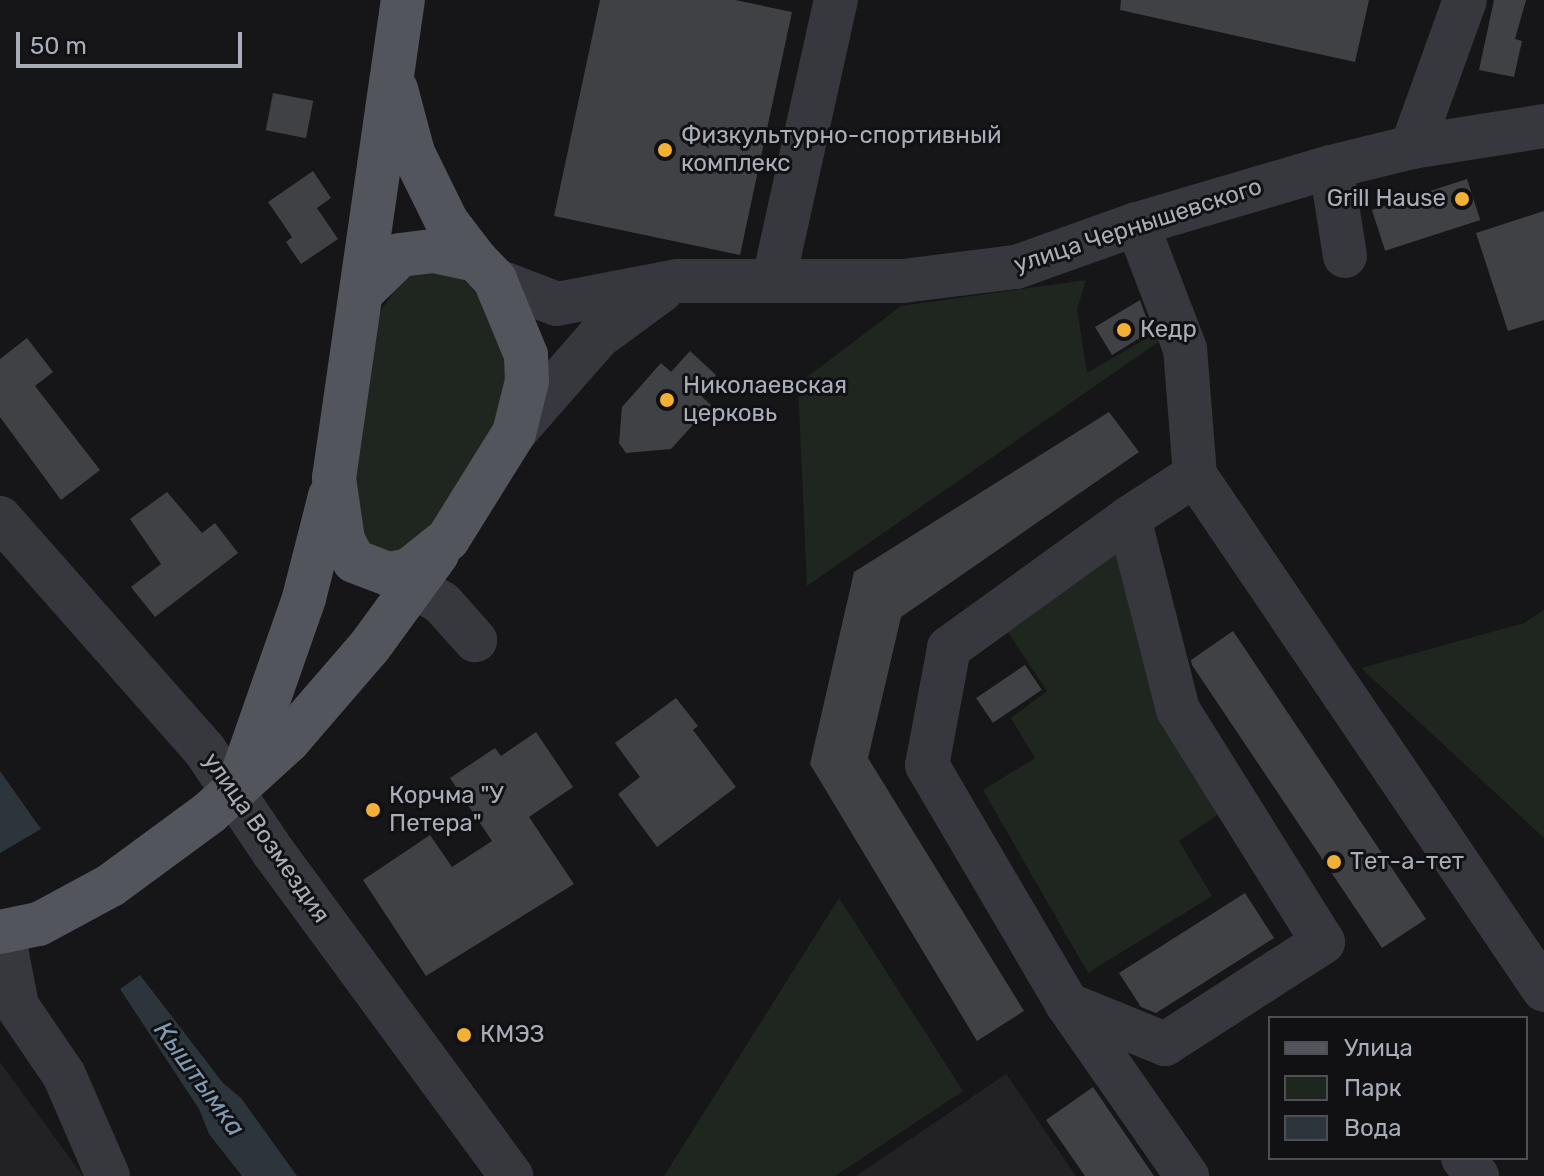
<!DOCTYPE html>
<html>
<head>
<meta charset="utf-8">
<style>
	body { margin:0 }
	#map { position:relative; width:1544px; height:1176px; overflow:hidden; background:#161618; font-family:Rubik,sans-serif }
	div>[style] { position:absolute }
	.built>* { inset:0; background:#222225 }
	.green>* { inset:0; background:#1e261f }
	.water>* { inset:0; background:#2c353c }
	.building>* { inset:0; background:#404145; transform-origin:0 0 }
	.minor>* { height:44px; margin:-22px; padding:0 22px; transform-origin:22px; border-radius:22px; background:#37383d }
	.major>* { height:44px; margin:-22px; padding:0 22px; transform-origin:22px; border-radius:22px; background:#53555c }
	.dots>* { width:22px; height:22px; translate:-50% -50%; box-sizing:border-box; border:4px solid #111113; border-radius:50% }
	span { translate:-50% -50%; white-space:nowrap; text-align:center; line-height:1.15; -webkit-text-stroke:6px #111113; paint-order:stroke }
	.poi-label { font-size:24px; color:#a8adb8 }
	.left { translate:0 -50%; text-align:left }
	.right { translate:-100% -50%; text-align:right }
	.street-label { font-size:24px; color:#a8adb8 }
	.water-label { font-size:26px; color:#7f9bb3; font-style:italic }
	.legend { position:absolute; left:1268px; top:1016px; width:260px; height:144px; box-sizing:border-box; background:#111113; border:2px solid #4d4f55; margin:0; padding:10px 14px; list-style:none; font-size:24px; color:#a8adb8 }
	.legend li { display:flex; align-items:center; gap:16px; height:40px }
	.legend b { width:40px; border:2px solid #4d4f55 }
	.scale { position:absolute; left:16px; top:32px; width:226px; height:36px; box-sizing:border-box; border:4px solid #a8adb8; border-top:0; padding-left:10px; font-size:24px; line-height:28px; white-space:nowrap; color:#a8adb8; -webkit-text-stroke:6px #111113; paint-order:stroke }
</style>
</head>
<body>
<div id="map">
	<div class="built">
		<div style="clip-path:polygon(0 1062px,83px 1176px,0 1176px)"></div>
		<div style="clip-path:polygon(1006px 1074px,1076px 1176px,856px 1176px)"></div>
	</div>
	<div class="green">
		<div style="clip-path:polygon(409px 269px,457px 275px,482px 296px,505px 328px,511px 408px,421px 553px,367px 556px,350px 521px,372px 338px,380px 312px)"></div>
		<div style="clip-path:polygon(1086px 280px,1077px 309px,1087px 373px,1159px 331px,1164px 338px,807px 586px,798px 384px,901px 306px)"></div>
		<div style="clip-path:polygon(1122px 533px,1226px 809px,1179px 841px,1212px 896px,1088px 973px,983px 790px,1035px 758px,1011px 718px,1047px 691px,1001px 622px)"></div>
		<div style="clip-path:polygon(1544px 610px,1544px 838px,1361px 668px,1524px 623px)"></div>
		<div style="clip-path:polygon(839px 898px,963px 1091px,835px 1176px,664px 1176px)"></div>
	</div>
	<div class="water">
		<div style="clip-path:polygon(0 771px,41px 829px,0 853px)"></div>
		<div style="clip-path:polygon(140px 975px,223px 1083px,241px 1098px,297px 1176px,242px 1176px,209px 1134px,199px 1109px,120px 989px)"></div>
	</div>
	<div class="building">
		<div style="clip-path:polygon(600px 0,735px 0,792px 12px,740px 255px,554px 216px)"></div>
		<div style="clip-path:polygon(1121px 0,1369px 0,1355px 62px,1120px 10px)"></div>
		<div style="clip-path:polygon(1494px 0,1526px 0,1515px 39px,1522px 41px,1514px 77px,1479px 70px)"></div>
		<div style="left:273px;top:93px;width:41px;height:38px;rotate:11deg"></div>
		<div style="clip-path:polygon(313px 171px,331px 198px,317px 208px,338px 239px,301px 264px,286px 242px,292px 237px,268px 202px)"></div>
		<div style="left:1467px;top:179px;width:43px;height:100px;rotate:72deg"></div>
		<div style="clip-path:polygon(1544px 211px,1544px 320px,1508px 331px,1476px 233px)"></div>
		<div style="clip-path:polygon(1140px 300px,1151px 331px,1112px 355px,1095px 327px)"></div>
		<div style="clip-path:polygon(27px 338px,53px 372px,35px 386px,100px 470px,61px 500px,0 417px,0 359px)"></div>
		<div style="clip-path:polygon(690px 351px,716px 375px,699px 394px,711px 405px,671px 449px,626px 453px,619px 443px,622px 407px,661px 363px,671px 372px)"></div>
		<div style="clip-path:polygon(1109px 412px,1139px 452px,901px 617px,868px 758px,1024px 1011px,977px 1041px,810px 764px,854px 572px)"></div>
		<div style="clip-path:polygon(167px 492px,202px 533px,215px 523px,238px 553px,155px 617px,131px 587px,161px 564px,130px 519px)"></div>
		<div style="clip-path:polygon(1233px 631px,1426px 919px,1382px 948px,1192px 665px,1191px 660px)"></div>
		<div style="left:1025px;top:665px;width:30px;height:59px;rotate:56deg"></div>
		<div style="clip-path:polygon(676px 698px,698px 726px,693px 730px,736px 787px,657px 847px,618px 794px,640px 777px,615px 743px)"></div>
		<div style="clip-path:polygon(536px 732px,573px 787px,529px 817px,574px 884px,426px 976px,363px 880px,430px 835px,452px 867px,492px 841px,450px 778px,495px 748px,501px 756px)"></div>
		<div style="clip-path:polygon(1245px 893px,1274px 938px,1156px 1013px,1141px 1007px,1119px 973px)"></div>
		<div style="clip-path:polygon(1093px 1087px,1154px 1176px,1085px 1176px,1046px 1120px)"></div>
	</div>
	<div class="minor">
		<div style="left:1412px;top:147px;width:156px;rotate:-70.2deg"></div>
		<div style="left:1331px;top:167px;width:90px;rotate:81.1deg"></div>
		<div style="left:774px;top:279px;width:286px;rotate:-77.5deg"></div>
		<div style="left:495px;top:280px;width:66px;rotate:21.2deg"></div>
		<div style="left:557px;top:304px;width:123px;rotate:-10.8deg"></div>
		<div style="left:678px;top:281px;width:225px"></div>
		<div style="left:903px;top:281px;width:114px;rotate:-7.1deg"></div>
		<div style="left:1016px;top:267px;width:128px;rotate:-19.6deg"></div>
		<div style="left:1137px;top:224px;width:202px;rotate:-16.4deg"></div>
		<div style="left:1331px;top:167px;width:83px;rotate:-13.9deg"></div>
		<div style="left:1412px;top:147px;width:134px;rotate:-9deg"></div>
		<div style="left:514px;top:433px;width:128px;rotate:-48.8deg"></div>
		<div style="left:598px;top:337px;width:79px;rotate:-36.3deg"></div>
		<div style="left:1195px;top:475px;width:622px;rotate:55.88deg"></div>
		<div style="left:0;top:518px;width:308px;rotate:48.6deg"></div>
		<div style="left:204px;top:749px;width:125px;rotate:56.1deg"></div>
		<div style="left:274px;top:853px;width:401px;rotate:53.7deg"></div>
		<div style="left:1129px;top:518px;width:222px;rotate:144.2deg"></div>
		<div style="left:949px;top:648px;width:119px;rotate:100.6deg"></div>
		<div style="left:927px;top:765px;width:277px;rotate:59.6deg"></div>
		<div style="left:1067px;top:1004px;width:106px;rotate:22.2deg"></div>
		<div style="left:1165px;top:1044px;width:188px;rotate:-32.8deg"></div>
		<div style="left:1323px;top:942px;width:274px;rotate:-122deg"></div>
		<div style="left:1178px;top:710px;width:198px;rotate:-104.3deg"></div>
		<div style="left:1129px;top:518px;width:79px;rotate:-33.1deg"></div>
		<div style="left:1195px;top:475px;width:126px;rotate:-94.5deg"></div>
		<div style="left:1185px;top:349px;width:134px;rotate:-111deg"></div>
		<div style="left:415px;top:587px;width:31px;rotate:31deg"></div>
		<div style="left:442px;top:603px;width:50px;rotate:48.3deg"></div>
		<div style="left:3px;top:933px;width:74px;rotate:79.1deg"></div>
		<div style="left:17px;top:1006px;width:83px;rotate:55.7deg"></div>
		<div style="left:64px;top:1075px;width:110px;rotate:66.5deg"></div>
		<div style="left:1067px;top:1004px;width:210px;rotate:55.1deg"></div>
		<div style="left:1463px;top:1158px;width:23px;rotate:52deg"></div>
	</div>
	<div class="major">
		<div style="left:396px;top:89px;width:66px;rotate:75.1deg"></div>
		<div style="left:413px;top:153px;width:77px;rotate:63.8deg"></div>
		<div style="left:447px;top:222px;width:48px;rotate:52.7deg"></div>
		<div style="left:362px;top:292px;width:53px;rotate:-44.2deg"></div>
		<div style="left:400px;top:255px;width:34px;rotate:-7deg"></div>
		<div style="left:434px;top:251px;width:43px;rotate:12.1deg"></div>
		<div style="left:476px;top:260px;width:28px;rotate:46deg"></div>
		<div style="left:495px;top:280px;width:81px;rotate:67.5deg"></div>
		<div style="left:526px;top:355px;width:26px;rotate:88deg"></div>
		<div style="left:527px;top:381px;width:54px;rotate:104deg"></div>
		<div style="left:514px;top:433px;width:125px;rotate:121.9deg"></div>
		<div style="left:448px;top:539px;width:50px;rotate:141.5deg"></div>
		<div style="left:409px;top:570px;width:21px;rotate:169deg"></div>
		<div style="left:388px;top:574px;width:36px;rotate:-159deg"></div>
		<div style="left:354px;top:561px;width:24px;rotate:-118deg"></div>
		<div style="left:343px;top:540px;width:63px;rotate:-98.3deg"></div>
		<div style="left:334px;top:478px;width:483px;rotate:-81.8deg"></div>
		<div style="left:240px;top:781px;width:194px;rotate:-70.7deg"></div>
		<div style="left:304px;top:598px;width:105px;rotate:-75.7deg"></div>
		<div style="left:0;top:932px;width:40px;rotate:-12deg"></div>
		<div style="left:39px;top:924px;width:82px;rotate:-28.4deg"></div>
		<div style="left:111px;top:885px;width:122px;rotate:-36.3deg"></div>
		<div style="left:209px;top:813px;width:107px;rotate:-42.3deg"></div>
		<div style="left:288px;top:741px;width:125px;rotate:-49.2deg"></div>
		<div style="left:370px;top:646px;width:114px;rotate:-53.9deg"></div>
	</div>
	<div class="dots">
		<div style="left:665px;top:150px;background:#f2b134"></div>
		<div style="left:1462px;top:199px;background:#f2b134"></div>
		<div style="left:1124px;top:330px;background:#f2b134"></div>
		<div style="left:667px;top:400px;background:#f2b134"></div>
		<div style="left:373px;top:810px;background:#f2b134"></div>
		<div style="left:1334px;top:862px;background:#f2b134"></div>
		<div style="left:464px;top:1035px;background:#f2b134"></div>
	</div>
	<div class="poi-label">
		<span class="left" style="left:681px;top:150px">Физкультурно-спортивный<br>комплекс</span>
		<span class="right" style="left:1446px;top:199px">Grill Hause</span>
		<span class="left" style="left:1140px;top:330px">Кедр</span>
		<span class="left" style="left:683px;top:400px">Николаевская<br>церковь</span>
		<span class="left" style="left:389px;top:810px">Корчма "У<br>Петера"</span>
		<span class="left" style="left:1350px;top:862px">Тет-а-тет</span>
		<span class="left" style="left:480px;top:1035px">КМЭЗ</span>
	</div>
	<div class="street-label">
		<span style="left:1138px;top:226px;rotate:-18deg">улица Чернышевского</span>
		<span style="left:266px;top:838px;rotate:55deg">улица Возмездия</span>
	</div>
	<div class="water-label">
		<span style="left:199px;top:1079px;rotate:54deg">Кыштымка</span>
	</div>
	<ul class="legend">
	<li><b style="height:10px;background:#53555c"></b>Улица</li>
	<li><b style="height:22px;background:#1e261f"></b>Парк</li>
	<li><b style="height:22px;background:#2c353c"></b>Вода</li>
	</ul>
	<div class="scale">50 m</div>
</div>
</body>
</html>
